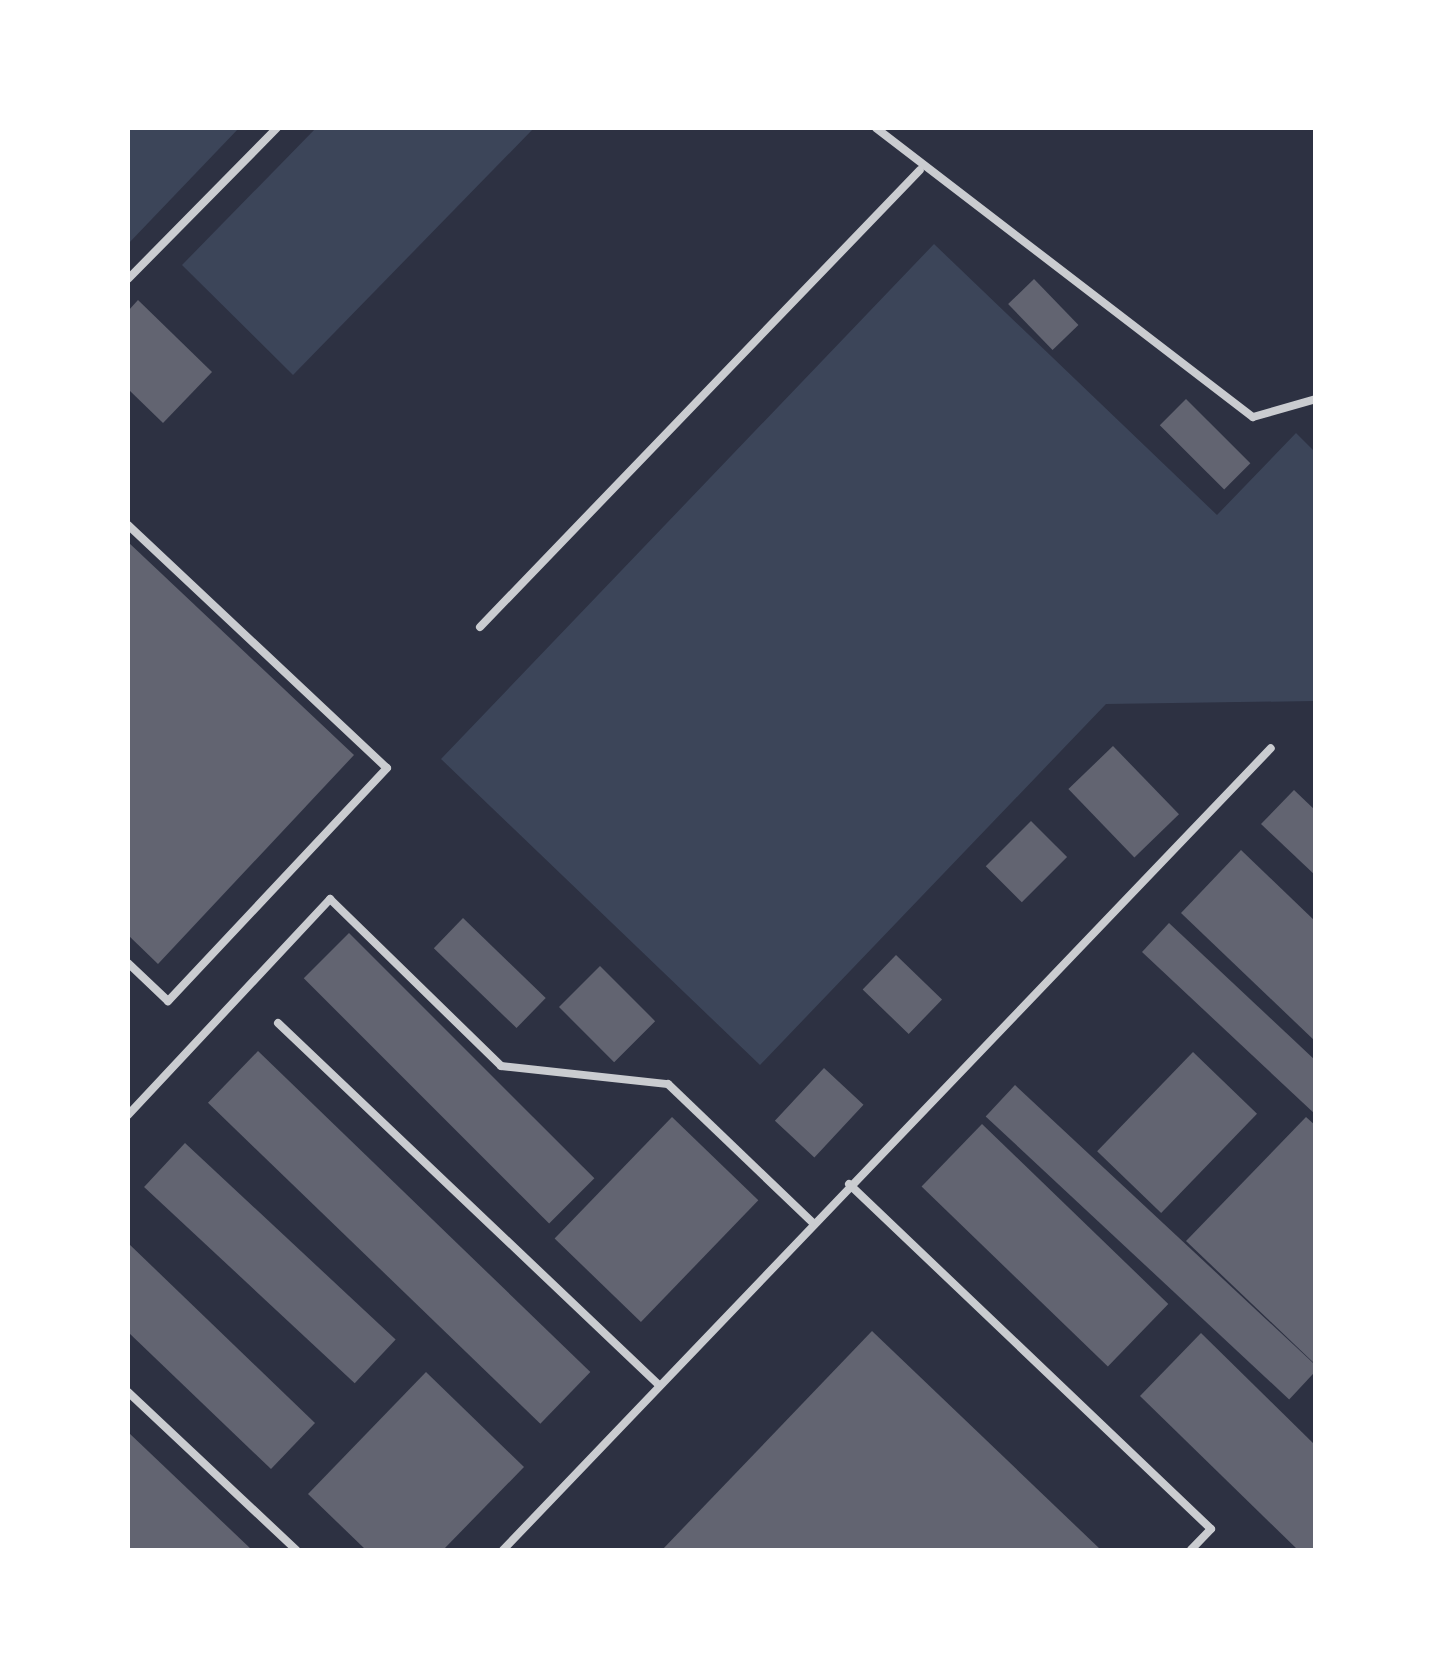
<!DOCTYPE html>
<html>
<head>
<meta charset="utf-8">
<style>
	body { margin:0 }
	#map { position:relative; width:1443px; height:1678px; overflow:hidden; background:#2d3142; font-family:Mulish,sans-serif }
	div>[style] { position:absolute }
	.green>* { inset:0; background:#3c4559 }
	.building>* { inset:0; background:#626471; transform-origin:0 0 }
	.service>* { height:8px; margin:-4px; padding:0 4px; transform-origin:4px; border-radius:4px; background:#caccd0 }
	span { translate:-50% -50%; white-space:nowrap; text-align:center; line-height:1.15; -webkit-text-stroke:10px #fff; paint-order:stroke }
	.frame { position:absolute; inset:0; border:130px solid #fff; pointer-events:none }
</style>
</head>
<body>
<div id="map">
	<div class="green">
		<div style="clip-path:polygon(128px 128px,239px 128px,128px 244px)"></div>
		<div style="clip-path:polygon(316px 128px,534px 128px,293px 375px,182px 265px)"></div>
		<div style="clip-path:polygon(934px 244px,1217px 515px,1296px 433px,1315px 452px,1315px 701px,1106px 704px,760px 1065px,441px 759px)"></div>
	</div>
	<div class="building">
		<div style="left:1034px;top:279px;width:64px;height:36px;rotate:46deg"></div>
		<div style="clip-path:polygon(138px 300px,212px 372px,163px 423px,128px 389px,128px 311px)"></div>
		<div style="left:1186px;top:399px;width:91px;height:37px;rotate:45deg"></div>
		<div style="clip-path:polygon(128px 542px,354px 755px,158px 964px,128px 935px)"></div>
		<div style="left:1113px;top:746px;width:95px;height:62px;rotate:46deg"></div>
		<div style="clip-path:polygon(1294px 790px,1316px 811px,1316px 876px,1261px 824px)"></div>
		<div style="left:1031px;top:821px;width:51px;height:64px;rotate:45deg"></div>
		<div style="clip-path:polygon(1241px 850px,1316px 922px,1316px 1042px,1181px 913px)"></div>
		<div style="left:463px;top:918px;width:115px;height:42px;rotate:44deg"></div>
		<div style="clip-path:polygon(1169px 923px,1316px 1061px,1316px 1115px,1142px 952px)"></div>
		<div style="left:349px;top:933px;width:347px;height:64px;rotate:45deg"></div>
		<div style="left:896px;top:955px;width:64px;height:48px;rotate:44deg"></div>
		<div style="left:600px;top:966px;width:78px;height:58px;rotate:45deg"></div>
		<div style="left:258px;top:1051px;width:462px;height:72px;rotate:44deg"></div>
		<div style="left:1193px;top:1052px;width:89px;height:138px;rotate:44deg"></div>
		<div style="left:824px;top:1068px;width:54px;height:72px;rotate:43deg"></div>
		<div style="left:1015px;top:1085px;width:415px;height:43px;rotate:43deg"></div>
		<div style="left:672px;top:1117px;width:120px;height:169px;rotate:44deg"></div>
		<div style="clip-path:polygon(1306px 1117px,1316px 1126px,1316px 1365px,1186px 1241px)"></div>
		<div style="left:982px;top:1124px;width:259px;height:87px;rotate:44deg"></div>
		<div style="left:185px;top:1143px;width:288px;height:60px;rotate:43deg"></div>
		<div style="clip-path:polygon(128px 1243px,315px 1423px,271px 1469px,128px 1332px)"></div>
		<div style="clip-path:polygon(872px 1331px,1101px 1550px,662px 1550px)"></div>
		<div style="clip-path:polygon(1201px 1333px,1316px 1446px,1316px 1550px,1298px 1550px,1140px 1396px)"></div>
		<div style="clip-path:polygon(426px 1372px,524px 1467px,443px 1550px,366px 1550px,308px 1494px)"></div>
		<div style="clip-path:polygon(128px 1432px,252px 1550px,128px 1550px)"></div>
	</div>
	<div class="service">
		<div style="left:876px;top:128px;width:475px;rotate:37.5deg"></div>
		<div style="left:1253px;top:417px;width:66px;rotate:-15.9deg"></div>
		<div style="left:128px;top:279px;width:212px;rotate:-45.4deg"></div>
		<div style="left:128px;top:525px;width:355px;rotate:43.2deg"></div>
		<div style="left:387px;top:768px;width:320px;rotate:133.2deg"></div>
		<div style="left:168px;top:1001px;width:55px;rotate:-136.5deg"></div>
		<div style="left:480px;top:627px;width:634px;rotate:-46.09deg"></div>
		<div style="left:278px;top:1023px;width:526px;rotate:43.54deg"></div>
		<div style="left:128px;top:1115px;width:296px;rotate:-46.9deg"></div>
		<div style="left:330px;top:899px;width:239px;rotate:44.3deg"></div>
		<div style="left:501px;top:1066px;width:168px;rotate:6.2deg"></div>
		<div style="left:668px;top:1084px;width:199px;rotate:43.8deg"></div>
		<div style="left:849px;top:1184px;width:500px;rotate:43.62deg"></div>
		<div style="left:1211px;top:1529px;width:29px;rotate:134deg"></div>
		<div style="left:128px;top:1392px;width:231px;rotate:43.2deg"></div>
		<div style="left:503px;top:1550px;width:1110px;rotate:-46.24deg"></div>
	</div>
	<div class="frame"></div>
</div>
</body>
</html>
